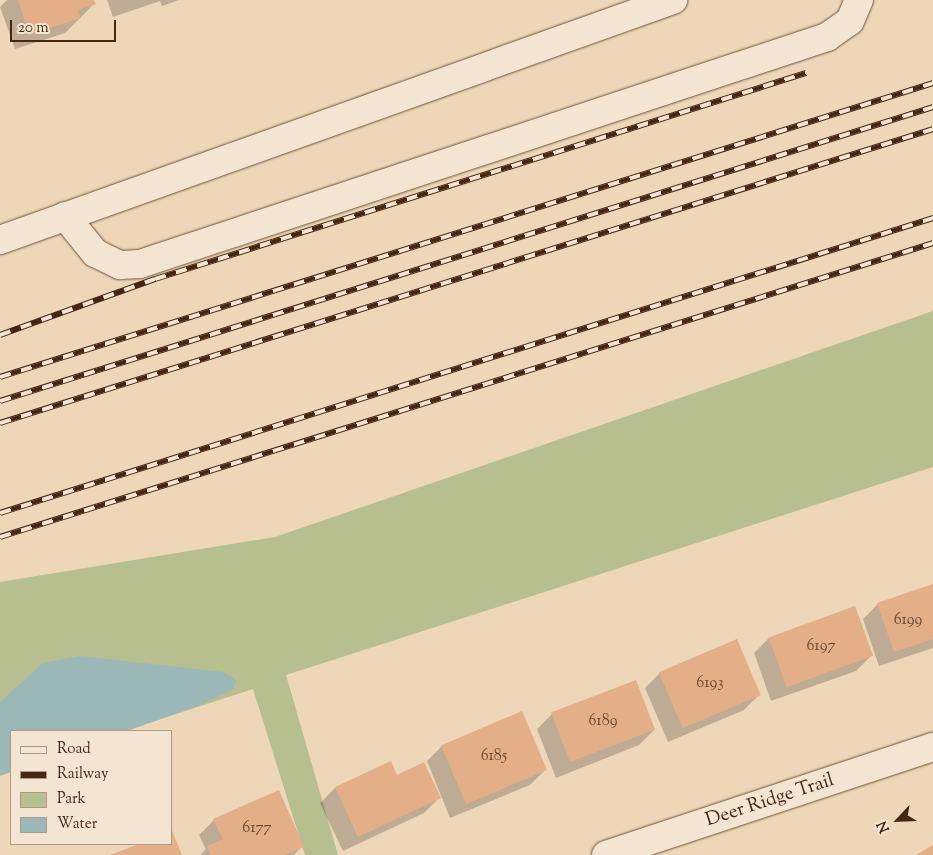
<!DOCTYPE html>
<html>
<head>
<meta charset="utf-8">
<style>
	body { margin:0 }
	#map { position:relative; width:933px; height:855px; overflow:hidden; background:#edd7b8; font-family:"Sorts Mill Goudy",serif }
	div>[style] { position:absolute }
	.green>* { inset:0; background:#b7be90 }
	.water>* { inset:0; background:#9cb7b8 }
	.shadow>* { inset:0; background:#0003 }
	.building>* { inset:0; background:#e3ae88; transform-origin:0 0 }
	.roads { filter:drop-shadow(0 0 1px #6e523c) drop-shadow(0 0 1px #6e523c) }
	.minor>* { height:28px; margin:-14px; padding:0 14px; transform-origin:14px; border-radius:14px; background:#f3e5d1 }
	.rail>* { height:5.5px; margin-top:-2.75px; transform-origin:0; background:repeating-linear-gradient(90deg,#f3e5d1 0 11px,#442612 0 22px); box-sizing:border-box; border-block:1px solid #442612 }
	span { translate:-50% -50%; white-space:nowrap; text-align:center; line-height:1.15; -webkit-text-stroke:4px #f3e5d1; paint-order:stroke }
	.number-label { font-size:16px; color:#6c4830 }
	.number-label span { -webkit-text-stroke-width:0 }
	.street-label { font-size:19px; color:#442612 }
	.legend { position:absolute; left:10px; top:730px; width:162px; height:115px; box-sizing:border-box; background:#f3e5d1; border:1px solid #ad9985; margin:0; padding:6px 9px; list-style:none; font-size:15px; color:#442612 }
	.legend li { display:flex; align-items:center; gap:10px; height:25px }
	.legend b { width:25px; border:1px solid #ad9985 }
	.north { position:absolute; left:873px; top:795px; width:50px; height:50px; -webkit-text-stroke:4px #f3e5d1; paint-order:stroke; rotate:245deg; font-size:14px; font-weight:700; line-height:20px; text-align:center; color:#442612 }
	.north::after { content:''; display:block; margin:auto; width:18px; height:22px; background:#442612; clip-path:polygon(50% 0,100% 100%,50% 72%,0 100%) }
	.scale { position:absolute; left:10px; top:20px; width:106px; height:22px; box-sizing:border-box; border:2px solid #442612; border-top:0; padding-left:6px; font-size:15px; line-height:18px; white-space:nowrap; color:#442612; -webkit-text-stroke:4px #f3e5d1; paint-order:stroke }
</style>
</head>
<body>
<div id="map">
	<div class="green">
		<div style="clip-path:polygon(933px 311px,933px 467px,286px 675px,338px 855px,305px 855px,253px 689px,124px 731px,11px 731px,0 772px,0 582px,275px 537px)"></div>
	</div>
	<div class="water">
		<div style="clip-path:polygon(80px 656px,223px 672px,237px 681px,233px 689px,203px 704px,127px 731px,11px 731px,11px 772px,0 776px,0 702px,43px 663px)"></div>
	</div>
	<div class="shadow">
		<div style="clip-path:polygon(7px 0,93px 0,94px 4px,65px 33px,15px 49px,0 7px)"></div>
		<div style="clip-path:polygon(107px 0,179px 0,162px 6px,160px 1px,113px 17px)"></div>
		<div style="clip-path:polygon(933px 586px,933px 648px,879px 666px,863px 619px,878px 604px)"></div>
		<div style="clip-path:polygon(769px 638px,871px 656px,856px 671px,771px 701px,754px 653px)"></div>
		<div style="clip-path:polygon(660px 673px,759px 695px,744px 710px,668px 742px,645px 688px)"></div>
		<div style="clip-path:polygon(552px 714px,654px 730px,639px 745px,556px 778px,537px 729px)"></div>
		<div style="clip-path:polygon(442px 746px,545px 770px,530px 785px,450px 818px,427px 761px)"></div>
		<div style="clip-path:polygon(390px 763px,396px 776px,439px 798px,424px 813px,343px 851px,320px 803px,335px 788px)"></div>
		<div style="clip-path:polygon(214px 820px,302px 846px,294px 855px,200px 855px,206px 849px,199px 835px)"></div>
	</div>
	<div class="building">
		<div style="clip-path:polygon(18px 0,94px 0,96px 4px,78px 10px,81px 18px,29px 35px)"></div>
		<div style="clip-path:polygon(933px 584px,933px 639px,894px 652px,877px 603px)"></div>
		<div style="left:855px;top:606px;width:53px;height:92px;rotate:70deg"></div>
		<div style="left:737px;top:639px;width:61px;height:85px;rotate:67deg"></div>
		<div style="left:636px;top:680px;width:53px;height:91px;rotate:69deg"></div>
		<div style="left:522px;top:711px;width:64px;height:88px;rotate:67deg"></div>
		<div style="clip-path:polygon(391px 761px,397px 775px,424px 762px,441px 798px,358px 837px,335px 787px)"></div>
		<div style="clip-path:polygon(279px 790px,304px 847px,285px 855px,211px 855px,207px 846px,223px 839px,213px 819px)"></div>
		<div style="clip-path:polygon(171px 828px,182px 855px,110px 855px,139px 844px,171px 844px)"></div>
		<div style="clip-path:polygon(933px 845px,933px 855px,916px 855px)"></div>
	</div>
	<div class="roads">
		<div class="minor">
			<div style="left:65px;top:216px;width:48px;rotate:51deg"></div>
			<div style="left:95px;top:253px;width:28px;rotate:26deg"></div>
			<div style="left:120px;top:265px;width:20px;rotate:-3deg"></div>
			<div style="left:140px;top:264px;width:724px;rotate:-18.28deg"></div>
			<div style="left:827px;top:37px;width:28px;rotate:-35deg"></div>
			<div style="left:850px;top:21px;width:23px;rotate:-67deg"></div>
			<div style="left:0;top:240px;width:715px;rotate:-19.63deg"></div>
			<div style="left:606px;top:855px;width:344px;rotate:-18.3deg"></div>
		</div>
	</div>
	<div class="rail">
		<div style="left:0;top:335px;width:165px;rotate:-19.9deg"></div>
		<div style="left:155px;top:279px;width:683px;rotate:-17.56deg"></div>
		<div style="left:0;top:377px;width:978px;rotate:-17.49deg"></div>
		<div style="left:0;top:401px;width:978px;rotate:-17.49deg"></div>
		<div style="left:0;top:423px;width:978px;rotate:-17.49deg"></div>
		<div style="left:0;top:513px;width:979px;rotate:-17.55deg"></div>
		<div style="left:0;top:537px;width:978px;rotate:-17.49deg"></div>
	</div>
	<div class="number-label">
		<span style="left:908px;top:621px">6199</span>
		<span style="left:821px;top:647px">6197</span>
		<span style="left:710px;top:684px">6193</span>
		<span style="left:603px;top:722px">6189</span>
		<span style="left:494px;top:757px">6185</span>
		<span style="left:257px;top:829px">6177</span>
	</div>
	<div class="street-label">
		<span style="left:770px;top:801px;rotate:-18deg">Deer Ridge Trail</span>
	</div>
	<ul class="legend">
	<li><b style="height:6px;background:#f3e5d1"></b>Road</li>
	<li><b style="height:6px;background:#442612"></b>Railway</li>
	<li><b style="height:14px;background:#b7be90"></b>Park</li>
	<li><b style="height:14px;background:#9cb7b8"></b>Water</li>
	</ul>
	<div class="north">N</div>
	<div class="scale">20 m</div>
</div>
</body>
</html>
